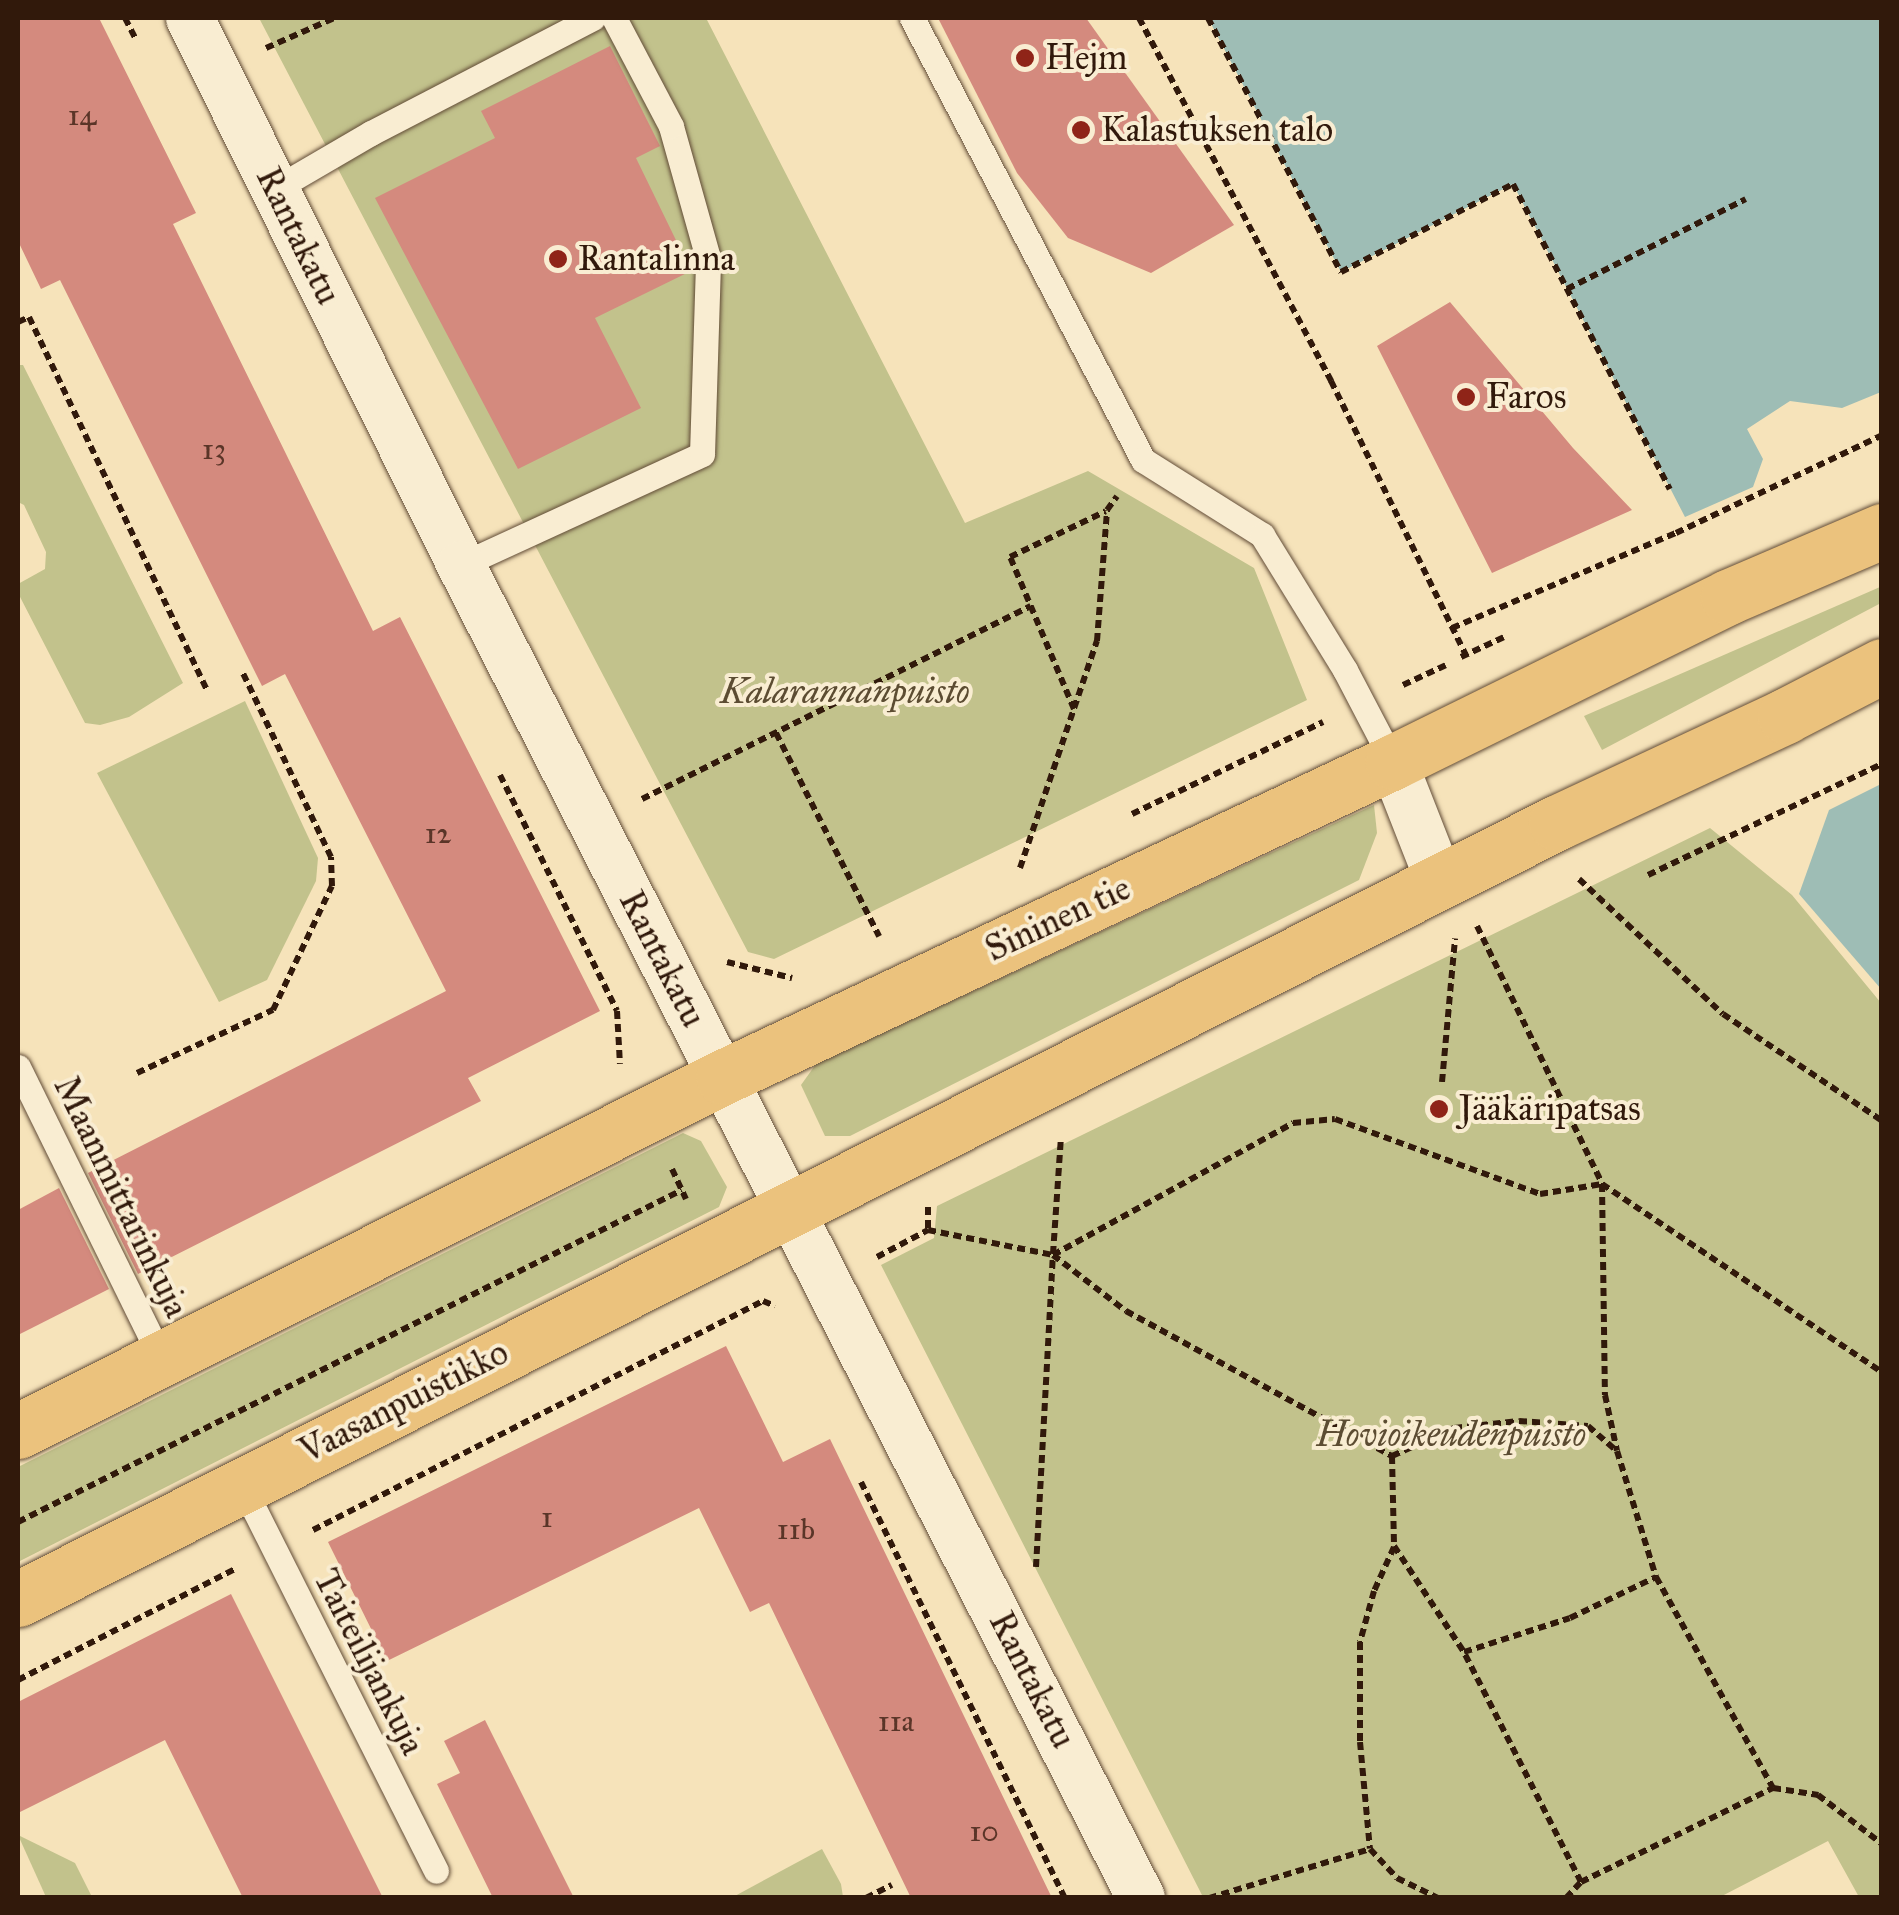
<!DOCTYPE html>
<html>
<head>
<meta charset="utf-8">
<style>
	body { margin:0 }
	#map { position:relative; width:1899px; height:1915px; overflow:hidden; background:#f6e3ba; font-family:"IM FELL Great Primer",serif }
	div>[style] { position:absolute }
	.green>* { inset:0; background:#c2c28c }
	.water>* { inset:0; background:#9ebdb5 }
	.building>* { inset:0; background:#d48a7e }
	.path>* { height:6px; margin-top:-3px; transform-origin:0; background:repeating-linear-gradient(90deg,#31190b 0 8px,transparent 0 13px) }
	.roads { filter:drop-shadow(0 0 2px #624c37) drop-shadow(0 0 2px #624c37) }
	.lane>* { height:25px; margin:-12.5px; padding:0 12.5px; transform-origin:12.5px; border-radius:12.5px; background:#f9edd2 }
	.street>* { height:48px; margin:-24px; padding:0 24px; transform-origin:24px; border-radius:24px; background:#f9edd2 }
	.primary>* { height:55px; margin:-27.5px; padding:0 27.5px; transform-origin:27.5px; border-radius:27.5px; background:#ebc27d }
	.dots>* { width:28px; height:28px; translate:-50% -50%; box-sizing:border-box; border:5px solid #f9edd2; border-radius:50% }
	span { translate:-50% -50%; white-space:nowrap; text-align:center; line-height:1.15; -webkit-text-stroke:8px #f9edd2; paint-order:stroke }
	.number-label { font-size:30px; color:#5a3528 }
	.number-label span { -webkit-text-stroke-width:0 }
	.poi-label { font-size:35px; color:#31190b }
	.left { translate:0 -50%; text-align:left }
	.street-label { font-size:35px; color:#31190b }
	.park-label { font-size:35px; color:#5c4c32; font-style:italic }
	.frame { position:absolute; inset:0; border:20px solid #31190b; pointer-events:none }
</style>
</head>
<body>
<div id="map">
	<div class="green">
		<div style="clip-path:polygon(259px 18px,706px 18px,965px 523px,1088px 471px,1254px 568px,1307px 700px,774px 959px,748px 952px)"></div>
		<div style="clip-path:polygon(18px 365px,23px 365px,183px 683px,129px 717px,100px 725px,85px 723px,18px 593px,18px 584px,45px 569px,46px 552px,24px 505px,18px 502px)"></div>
		<div style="clip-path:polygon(1880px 587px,1881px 603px,1602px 750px,1584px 716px)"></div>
		<div style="clip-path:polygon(245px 701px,318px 858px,316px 881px,267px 980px,219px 1002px,97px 773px)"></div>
		<div style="clip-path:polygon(1374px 805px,1377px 833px,1359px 880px,850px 1136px,825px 1136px,801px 1085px,816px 1064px)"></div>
		<div style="clip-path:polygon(1710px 828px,1792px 895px,1881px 1003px,1881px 1897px,1859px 1897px,1828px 1841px,1720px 1897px,1203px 1897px,881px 1265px,934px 1238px,937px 1206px)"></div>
		<div style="clip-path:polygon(683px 1133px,701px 1141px,727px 1187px,719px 1207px,18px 1562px,18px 1467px)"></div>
		<div style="clip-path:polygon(18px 1835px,75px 1863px,92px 1897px,46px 1897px)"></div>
		<div style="clip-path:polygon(822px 1849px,841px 1884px,843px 1897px,733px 1897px)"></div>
	</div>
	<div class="water">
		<div style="clip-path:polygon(1208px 18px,1881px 18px,1881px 392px,1842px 408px,1790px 401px,1747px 429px,1763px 459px,1753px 487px,1685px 517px,1513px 184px,1341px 272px)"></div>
		<div style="clip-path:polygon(1881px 784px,1881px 989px,1799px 894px,1829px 810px)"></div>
	</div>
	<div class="building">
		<div style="clip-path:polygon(18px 18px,99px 18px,196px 213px,173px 224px,373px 631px,400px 617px,600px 1011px,468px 1078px,481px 1101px,138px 1274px,88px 1173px,446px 991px,285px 674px,262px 686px,60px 280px,41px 289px,18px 241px)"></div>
		<div style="clip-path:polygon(938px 18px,1086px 18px,1234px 225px,1151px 273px,1068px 238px,1017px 173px)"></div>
		<div style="clip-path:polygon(610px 46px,660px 146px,636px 158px,691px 271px,595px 318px,641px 408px,518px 469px,375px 198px,495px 138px,481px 111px)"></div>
		<div style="clip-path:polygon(1450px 302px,1573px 448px,1632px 510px,1492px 573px,1377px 346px)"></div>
		<div style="clip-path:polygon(59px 1188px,109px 1289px,18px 1335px,18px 1210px)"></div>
		<div style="clip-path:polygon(726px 1346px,783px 1462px,830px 1439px,1052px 1898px,911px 1898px,769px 1603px,750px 1612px,699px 1508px,387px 1661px,328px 1542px)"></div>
		<div style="clip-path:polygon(231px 1594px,383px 1898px,243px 1898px,165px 1740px,18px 1813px,18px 1702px)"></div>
		<div style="clip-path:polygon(485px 1720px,574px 1898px,493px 1898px,437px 1784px,460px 1773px,444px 1741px)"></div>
	</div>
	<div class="path">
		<div style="left:125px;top:18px;width:22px;rotate:63deg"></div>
		<div style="left:1139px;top:18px;width:411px;rotate:62.1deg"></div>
		<div style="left:1331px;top:381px;width:310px;rotate:63.8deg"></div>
		<div style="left:1208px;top:18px;width:287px;rotate:62.4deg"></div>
		<div style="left:1341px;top:272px;width:193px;rotate:-27.1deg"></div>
		<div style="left:1513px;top:184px;width:343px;rotate:62.8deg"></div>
		<div style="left:266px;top:48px;width:74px;rotate:-23.8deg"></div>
		<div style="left:1567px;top:289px;width:200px;rotate:-26.7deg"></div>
		<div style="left:18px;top:322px;width:12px;rotate:-24deg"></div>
		<div style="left:29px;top:317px;width:413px;rotate:64.5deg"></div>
		<div style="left:1452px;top:628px;width:243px;rotate:-23deg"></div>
		<div style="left:1676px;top:533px;width:228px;rotate:-25.4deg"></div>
		<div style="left:1461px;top:657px;width:47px;rotate:-24.9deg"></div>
		<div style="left:1403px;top:685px;width:47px;rotate:-24.9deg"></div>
		<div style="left:1074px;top:709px;width:165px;rotate:-112.8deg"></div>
		<div style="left:1010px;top:557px;width:106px;rotate:-25.6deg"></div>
		<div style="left:776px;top:733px;width:228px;rotate:63.1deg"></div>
		<div style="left:500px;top:775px;width:263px;rotate:63.6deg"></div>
		<div style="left:617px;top:1011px;width:53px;rotate:86.8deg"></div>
		<div style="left:642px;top:799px;width:434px;rotate:-26.4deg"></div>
		<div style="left:1132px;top:814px;width:212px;rotate:-25.7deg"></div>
		<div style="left:1020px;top:868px;width:240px;rotate:-71.3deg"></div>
		<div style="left:1097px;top:641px;width:131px;rotate:-85.6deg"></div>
		<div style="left:1107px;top:510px;width:17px;rotate:-54deg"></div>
		<div style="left:1648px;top:875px;width:259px;rotate:-25.4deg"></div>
		<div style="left:1579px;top:879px;width:197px;rotate:43.2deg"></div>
		<div style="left:1723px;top:1014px;width:192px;rotate:33.9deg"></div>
		<div style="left:1477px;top:926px;width:287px;rotate:64.1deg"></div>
		<div style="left:1602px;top:1184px;width:337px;rotate:33.9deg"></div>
		<div style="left:727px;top:962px;width:67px;rotate:13.8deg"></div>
		<div style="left:137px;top:1073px;width:150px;rotate:-24.9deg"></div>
		<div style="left:273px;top:1010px;width:137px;rotate:-64.6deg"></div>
		<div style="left:332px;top:886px;width:29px;rotate:-92deg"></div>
		<div style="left:331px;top:857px;width:204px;rotate:-115.6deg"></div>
		<div style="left:1442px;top:1082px;width:144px;rotate:-84.8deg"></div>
		<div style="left:672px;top:1169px;width:33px;rotate:65deg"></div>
		<div style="left:928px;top:1207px;width:23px;rotate:90deg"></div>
		<div style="left:1053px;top:1254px;width:117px;rotate:-86.1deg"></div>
		<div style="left:877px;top:1257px;width:58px;rotate:-27.9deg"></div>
		<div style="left:928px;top:1230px;width:127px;rotate:11.3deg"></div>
		<div style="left:1053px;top:1255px;width:274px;rotate:-28.8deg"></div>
		<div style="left:1293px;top:1123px;width:42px;rotate:-5.4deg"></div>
		<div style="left:1335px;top:1119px;width:218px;rotate:20.1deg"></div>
		<div style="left:1540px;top:1194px;width:63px;rotate:-9.2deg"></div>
		<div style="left:1602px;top:1184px;width:211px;rotate:89.2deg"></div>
		<div style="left:1605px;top:1395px;width:57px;rotate:77.9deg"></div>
		<div style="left:1617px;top:1451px;width:132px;rotate:72.8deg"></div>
		<div style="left:1656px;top:1577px;width:241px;rotate:61deg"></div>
		<div style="left:1392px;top:1456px;width:68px;rotate:-24.3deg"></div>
		<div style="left:1454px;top:1428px;width:65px;rotate:-6.1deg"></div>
		<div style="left:1519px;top:1421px;width:69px;rotate:4.1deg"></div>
		<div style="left:1588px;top:1426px;width:37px;rotate:41deg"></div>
		<div style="left:861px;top:1482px;width:463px;rotate:63.9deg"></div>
		<div style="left:18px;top:1522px;width:742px;rotate:-26.57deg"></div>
		<div style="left:313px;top:1530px;width:505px;rotate:-26.97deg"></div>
		<div style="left:763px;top:1301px;width:13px;rotate:23deg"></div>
		<div style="left:1394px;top:1547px;width:48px;rotate:114.4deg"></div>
		<div style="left:1374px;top:1591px;width:53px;rotate:105.4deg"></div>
		<div style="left:1360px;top:1642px;width:100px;rotate:90deg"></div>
		<div style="left:1360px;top:1742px;width:107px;rotate:84.7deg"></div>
		<div style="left:1370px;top:1849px;width:40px;rotate:47deg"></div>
		<div style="left:1397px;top:1878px;width:46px;rotate:26deg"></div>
		<div style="left:1036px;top:1567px;width:312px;rotate:-86.9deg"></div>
		<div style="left:1053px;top:1255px;width:92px;rotate:37.5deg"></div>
		<div style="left:1126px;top:1311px;width:303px;rotate:28.6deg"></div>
		<div style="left:1392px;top:1456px;width:90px;rotate:88.7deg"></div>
		<div style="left:1394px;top:1546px;width:127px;rotate:56.6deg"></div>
		<div style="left:18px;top:1680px;width:244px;rotate:-27.1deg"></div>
		<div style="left:1581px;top:1882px;width:258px;rotate:-117deg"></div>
		<div style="left:1464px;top:1652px;width:111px;rotate:-17.8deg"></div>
		<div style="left:1570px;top:1618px;width:95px;rotate:-25.5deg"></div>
		<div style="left:866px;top:1898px;width:29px;rotate:-27deg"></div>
		<div style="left:1209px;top:1898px;width:168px;rotate:-16.9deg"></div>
		<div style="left:1566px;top:1898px;width:22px;rotate:-47deg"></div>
		<div style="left:1581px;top:1882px;width:214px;rotate:-26.1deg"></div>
		<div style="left:1773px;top:1788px;width:46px;rotate:8.8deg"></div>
		<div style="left:1818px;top:1795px;width:81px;rotate:37.4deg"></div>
	</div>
	<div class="roads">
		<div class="lane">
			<div style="left:912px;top:18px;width:499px;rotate:62.4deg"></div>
			<div style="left:1143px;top:460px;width:141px;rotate:32.2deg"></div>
			<div style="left:1262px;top:535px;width:158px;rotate:58.4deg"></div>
			<div style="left:1345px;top:670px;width:104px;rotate:62.4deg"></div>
			<div style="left:275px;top:189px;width:111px;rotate:-30.3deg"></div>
			<div style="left:371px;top:133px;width:250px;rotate:-27.4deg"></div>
			<div style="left:461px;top:565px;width:265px;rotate:-24.7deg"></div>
			<div style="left:702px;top:454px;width:196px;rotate:-88.2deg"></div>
			<div style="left:708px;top:258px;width:137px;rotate:-105.7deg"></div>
			<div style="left:671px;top:126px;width:122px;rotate:-117.8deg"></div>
			<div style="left:18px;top:1067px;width:324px;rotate:63.8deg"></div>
			<div style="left:241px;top:1483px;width:434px;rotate:63.3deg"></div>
		</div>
		<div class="street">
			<div style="left:190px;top:18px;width:610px;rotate:63.64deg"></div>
			<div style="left:461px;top:565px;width:1496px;rotate:62.97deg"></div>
			<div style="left:1393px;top:762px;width:129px;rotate:68.6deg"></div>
		</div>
		<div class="primary">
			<div style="left:18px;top:1431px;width:789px;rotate:-26.66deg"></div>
			<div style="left:723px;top:1077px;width:740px;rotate:-25.18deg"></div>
			<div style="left:1393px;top:762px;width:373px;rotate:-26.2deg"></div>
			<div style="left:1728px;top:597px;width:168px;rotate:-23.2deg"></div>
			<div style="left:18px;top:1599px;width:1723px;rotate:-26.77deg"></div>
			<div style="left:1556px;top:823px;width:253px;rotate:-25deg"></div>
			<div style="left:1785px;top:716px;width:109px;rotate:-27.3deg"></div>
		</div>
	</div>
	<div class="dots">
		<div style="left:1025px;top:58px;background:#8f2418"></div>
		<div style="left:1081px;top:130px;background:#8f2418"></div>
		<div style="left:558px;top:259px;background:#8f2418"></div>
		<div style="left:1466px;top:397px;background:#8f2418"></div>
		<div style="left:1439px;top:1109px;background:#8f2418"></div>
	</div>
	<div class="number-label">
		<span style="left:82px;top:115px">14</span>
		<span style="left:214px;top:449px">13</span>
		<span style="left:438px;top:833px">12</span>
		<span style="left:547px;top:1517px">1</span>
		<span style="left:796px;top:1529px">11b</span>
		<span style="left:896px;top:1721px">11a</span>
		<span style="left:984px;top:1831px">10</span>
	</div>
	<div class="poi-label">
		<span class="left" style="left:1045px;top:58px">Hejm</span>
		<span class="left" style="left:1101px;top:130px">Kalastuksen talo</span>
		<span class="left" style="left:578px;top:259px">Rantalinna</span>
		<span class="left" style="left:1486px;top:397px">Faros</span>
		<span class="left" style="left:1459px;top:1109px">Jääkäripatsas</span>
	</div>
	<div class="street-label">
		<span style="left:298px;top:236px;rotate:64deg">Rantakatu</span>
		<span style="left:1058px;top:919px;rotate:-25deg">Sininen tie</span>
		<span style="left:662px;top:959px;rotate:63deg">Rantakatu</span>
		<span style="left:121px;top:1197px;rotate:64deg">Maanmittarinkuja</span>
		<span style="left:404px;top:1402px;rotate:-27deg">Vaasanpuistikko</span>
		<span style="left:369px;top:1662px;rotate:63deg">Taiteilijankuja</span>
		<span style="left:1032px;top:1680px;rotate:63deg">Rantakatu</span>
	</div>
	<div class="park-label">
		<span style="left:845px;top:692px">Kalarannanpuisto</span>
		<span style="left:1451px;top:1435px">Hovioikeudenpuisto</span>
	</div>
	<div class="frame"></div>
</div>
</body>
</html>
